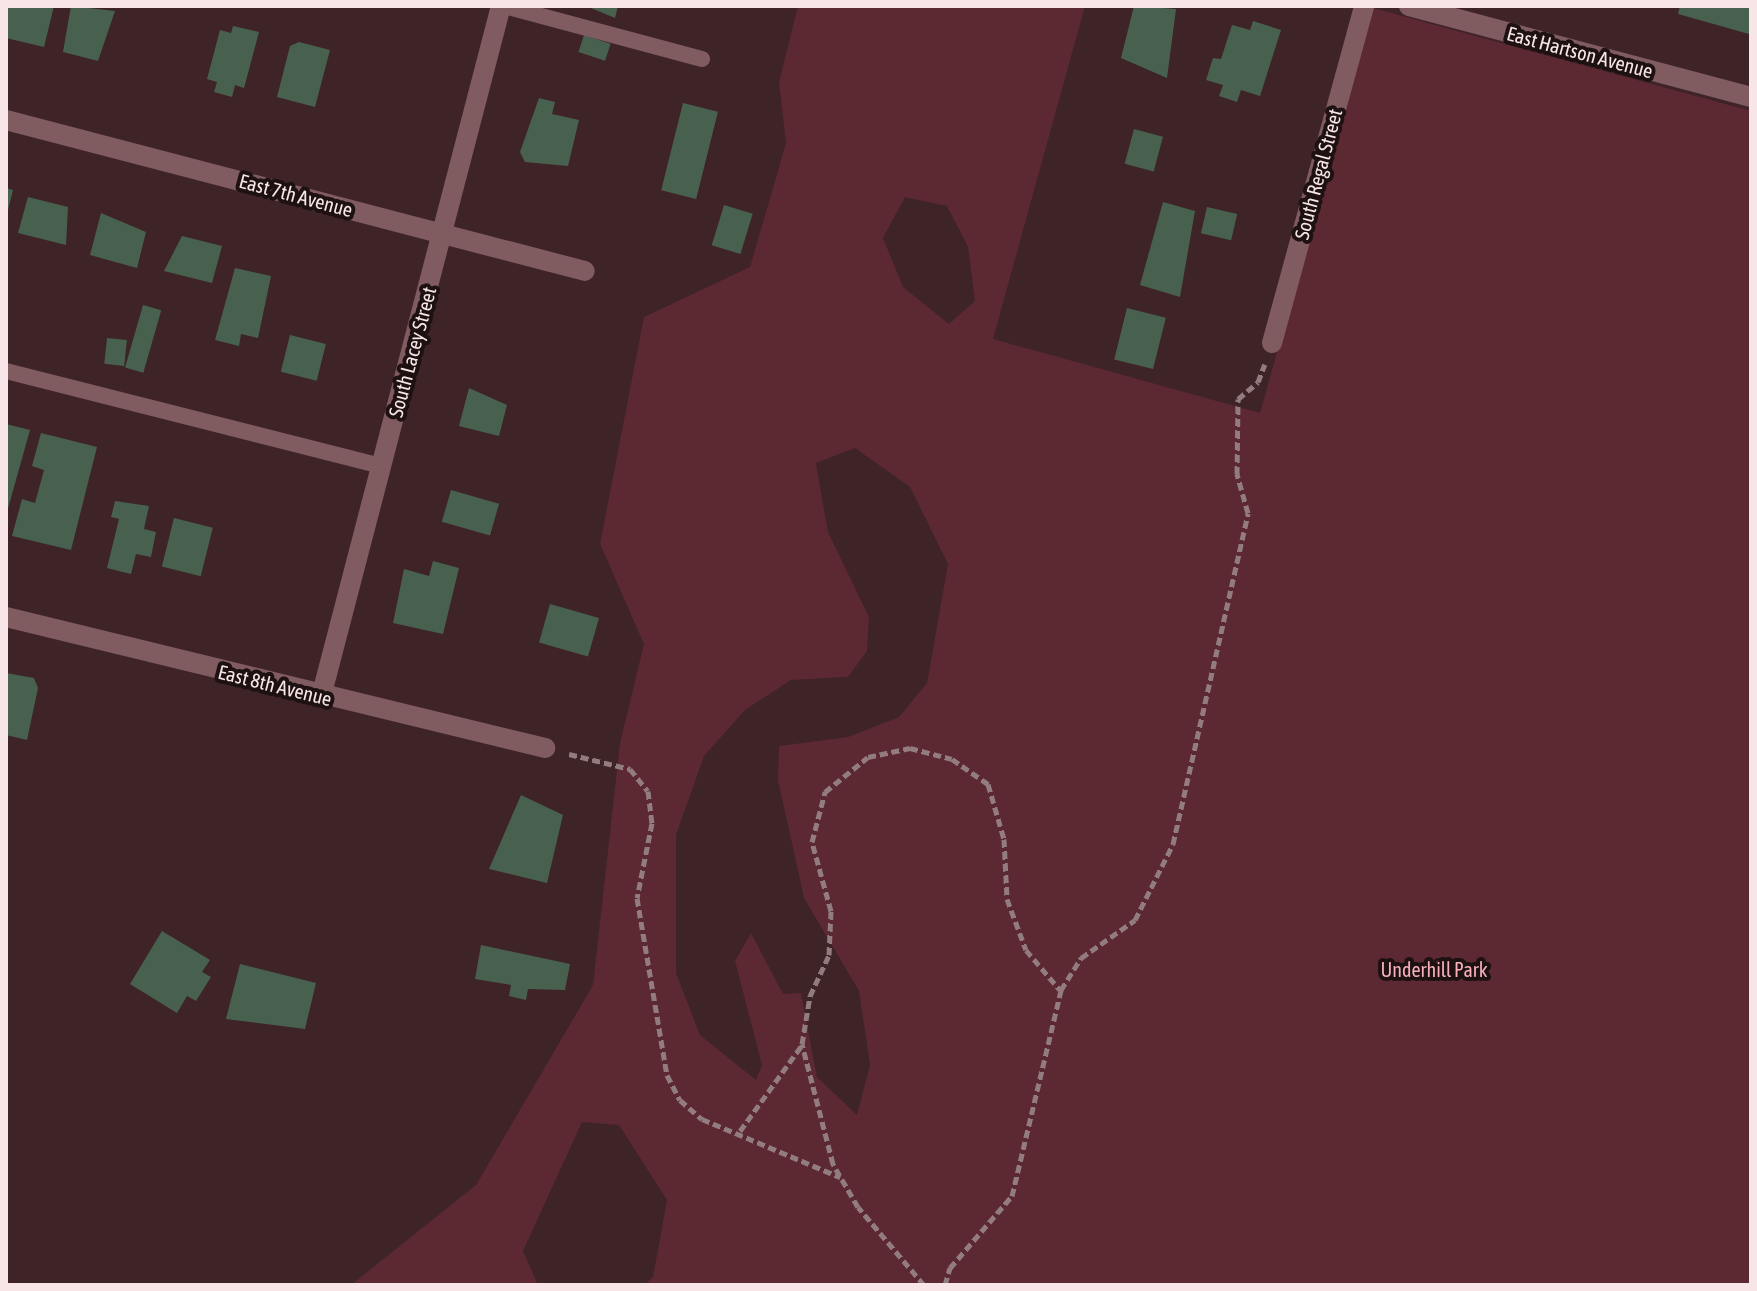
<!DOCTYPE html>
<html>
<head>
<meta charset="utf-8">
<style>
	body { margin:0 }
	#map { position:relative; width:1757px; height:1291px; overflow:hidden; background:#3e2327; font-family:"Asap Condensed",sans-serif }
	div>[style] { position:absolute }
	.green>* { inset:0; background:#5c2832 }
	.building>* { inset:0; background:#48614f; transform-origin:0 0 }
	.path>* { height:5px; margin-top:-2.5px; transform-origin:0; background:repeating-linear-gradient(90deg,#937c7f 0 8px,transparent 0 12px) }
	.lane>* { height:16px; margin:-8px; padding:0 8px; transform-origin:8px; border-radius:8px; background:#805b60 }
	.street>* { height:20px; margin:-10px; padding:0 10px; transform-origin:10px; border-radius:10px; background:#805b60 }
	span { translate:-50% -50%; white-space:nowrap; text-align:center; line-height:1.15; -webkit-text-stroke:8px #1d1112; paint-order:stroke }
	.street-label { font-size:20px; color:#f8e5e7 }
	.park-label { font-size:20px; color:#f7afb9 }
	.frame { position:absolute; inset:0; border:8px solid #f8e5e7; pointer-events:none }
</style>
</head>
<body>
<div id="map">
	<div class="green">
		<div style="clip-path:polygon(evenodd,798px 6px,1085px 6px,993px 339px,1260px 413px,1373px 8px,1751px 111px,1751px 1285px,644px 1285px,653px 1277px,667px 1200px,619px 1125px,582px 1122px,523px 1251px,538px 1285px,351px 1285px,476px 1185px,593px 985px,620px 743px,644px 644px,600px 544px,644px 317px,750px 267px,786px 143px,779px 82px,798px 6px,905px 197px,947px 206px,968px 247px,975px 301px,949px 324px,903px 287px,883px 238px,905px 197px,798px 6px,855px 448px,910px 487px,948px 564px,927px 683px,899px 717px,848px 737px,779px 746px,778px 780px,804px 898px,859px 991px,870px 1065px,857px 1115px,817px 1077px,801px 993px,783px 994px,751px 933px,735px 961px,762px 1065px,756px 1080px,700px 1035px,676px 973px,676px 835px,704px 756px,745px 710px,791px 680px,848px 677px,867px 651px,869px 617px,828px 532px,816px 463px,855px 448px)"></div>
	</div>
	<div class="building">
		<div style="clip-path:polygon(6px 6px,54px 6px,44px 47px,6px 38px)"></div>
		<div style="clip-path:polygon(71px 6px,115px 11px,98px 61px,63px 52px)"></div>
		<div style="clip-path:polygon(586px 6px,618px 6px,615px 18px)"></div>
		<div style="clip-path:polygon(1134px 6px,1176px 9px,1167px 78px,1121px 58px)"></div>
		<div style="clip-path:polygon(1680px 6px,1751px 6px,1749px 34px,1678px 14px)"></div>
		<div style="clip-path:polygon(1253px 21px,1281px 30px,1260px 96px,1241px 90px,1237px 102px,1219px 96px,1223px 85px,1206px 80px,1213px 58px,1221px 59px,1232px 25px,1250px 30px)"></div>
		<div style="clip-path:polygon(233px 26px,259px 32px,244px 88px,235px 85px,232px 97px,214px 92px,217px 82px,207px 79px,220px 30px,231px 33px)"></div>
		<div style="left:584px;top:35px;width:28px;height:18px;rotate:18deg"></div>
		<div style="clip-path:polygon(299px 42px,330px 50px,315px 107px,277px 97px,290px 46px)"></div>
		<div style="clip-path:polygon(539px 98px,555px 102px,552px 114px,579px 120px,568px 166px,525px 162px,520px 152px)"></div>
		<div style="left:683px;top:103px;width:36px;height:90px;rotate:14deg"></div>
		<div style="left:1134px;top:129px;width:30px;height:36px;rotate:15deg"></div>
		<div style="clip-path:polygon(6px 188px,13px 190px,7px 214px,6px 214px)"></div>
		<div style="clip-path:polygon(28px 197px,68px 207px,66px 245px,18px 233px)"></div>
		<div style="clip-path:polygon(1163px 202px,1195px 211px,1180px 297px,1140px 285px)"></div>
		<div style="left:724px;top:205px;width:30px;height:42px;rotate:17deg"></div>
		<div style="left:1207px;top:207px;width:31px;height:27px;rotate:13deg"></div>
		<div style="clip-path:polygon(101px 213px,146px 232px,137px 268px,90px 255px)"></div>
		<div style="clip-path:polygon(182px 236px,222px 246px,212px 283px,164px 271px)"></div>
		<div style="clip-path:polygon(235px 268px,271px 276px,258px 338px,241px 334px,239px 346px,215px 340px)"></div>
		<div style="left:143px;top:305px;width:19px;height:65px;rotate:16deg"></div>
		<div style="left:1127px;top:308px;width:40px;height:53px;rotate:14deg"></div>
		<div style="left:290px;top:335px;width:37px;height:38px;rotate:14deg"></div>
		<div style="left:107px;top:338px;width:20px;height:26px;rotate:6deg"></div>
		<div style="clip-path:polygon(469px 388px,507px 405px,499px 436px,459px 426px)"></div>
		<div style="clip-path:polygon(6px 424px,30px 430px,7px 512px,6px 512px)"></div>
		<div style="clip-path:polygon(41px 433px,97px 447px,71px 550px,12px 536px,22px 499px,35px 503px,44px 470px,32px 466px)"></div>
		<div style="left:451px;top:490px;width:50px;height:33px;rotate:16deg"></div>
		<div style="clip-path:polygon(115px 501px,149px 506px,144px 529px,156px 532px,151px 557px,136px 554px,131px 574px,107px 568px,119px 519px,111px 517px)"></div>
		<div style="left:174px;top:518px;width:40px;height:50px;rotate:14deg"></div>
		<div style="clip-path:polygon(433px 561px,459px 568px,443px 634px,393px 623px,404px 569px,429px 576px)"></div>
		<div style="left:550px;top:604px;width:51px;height:40px;rotate:16deg"></div>
		<div style="clip-path:polygon(6px 673px,34px 678px,38px 688px,27px 740px,6px 735px)"></div>
		<div style="clip-path:polygon(521px 795px,563px 815px,547px 883px,489px 869px)"></div>
		<div style="clip-path:polygon(162px 931px,210px 960px,202px 972px,211px 977px,196px 1001px,187px 996px,177px 1013px,130px 984px)"></div>
		<div style="clip-path:polygon(481px 945px,570px 964px,565px 990px,528px 989px,526px 1000px,509px 996px,511px 985px,475px 979px)"></div>
		<div style="clip-path:polygon(240px 964px,316px 983px,305px 1029px,226px 1019px)"></div>
	</div>
	<div class="path">
		<div style="left:569px;top:754px;width:63px;rotate:13.8deg"></div>
		<div style="left:630px;top:769px;width:28px;rotate:51deg"></div>
		<div style="left:648px;top:791px;width:32px;rotate:83deg"></div>
		<div style="left:652px;top:823px;width:76px;rotate:101.3deg"></div>
		<div style="left:637px;top:898px;width:180px;rotate:80.4deg"></div>
		<div style="left:667px;top:1075px;width:28px;rotate:63deg"></div>
		<div style="left:680px;top:1100px;width:29px;rotate:41deg"></div>
		<div style="left:702px;top:1119px;width:150px;rotate:22.8deg"></div>
		<div style="left:740px;top:1131px;width:106px;rotate:-54.2deg"></div>
		<div style="left:924px;top:1285px;width:102px;rotate:-130.2deg"></div>
		<div style="left:858px;top:1207px;width:50px;rotate:-120.2deg"></div>
		<div style="left:833px;top:1164px;width:124px;rotate:-104.5deg"></div>
		<div style="left:802px;top:1044px;width:49px;rotate:-80.5deg"></div>
		<div style="left:810px;top:996px;width:45px;rotate:-65.1deg"></div>
		<div style="left:829px;top:955px;width:44px;rotate:-87.4deg"></div>
		<div style="left:831px;top:911px;width:72px;rotate:-105.4deg"></div>
		<div style="left:812px;top:842px;width:52px;rotate:-75.4deg"></div>
		<div style="left:825px;top:792px;width:55px;rotate:-39.1deg"></div>
		<div style="left:868px;top:757px;width:43px;rotate:-12.1deg"></div>
		<div style="left:910px;top:748px;width:43px;rotate:14.7deg"></div>
		<div style="left:952px;top:759px;width:44px;rotate:34.8deg"></div>
		<div style="left:988px;top:784px;width:57px;rotate:73.8deg"></div>
		<div style="left:1004px;top:839px;width:60px;rotate:87.1deg"></div>
		<div style="left:1007px;top:899px;width:54px;rotate:69.6deg"></div>
		<div style="left:1026px;top:950px;width:52px;rotate:49.6deg"></div>
		<div style="left:945px;top:1285px;width:18px;rotate:-74deg"></div>
		<div style="left:950px;top:1268px;width:95px;rotate:-49.3deg"></div>
		<div style="left:1012px;top:1196px;width:212px;rotate:-76.6deg"></div>
		<div style="left:1061px;top:990px;width:38px;rotate:-58deg"></div>
		<div style="left:1081px;top:958px;width:66px;rotate:-35.1deg"></div>
		<div style="left:1135px;top:920px;width:85px;rotate:-63.4deg"></div>
		<div style="left:1173px;top:844px;width:339px;rotate:-77.2deg"></div>
		<div style="left:1248px;top:513px;width:41px;rotate:-105.8deg"></div>
		<div style="left:1237px;top:474px;width:75px;rotate:-89.2deg"></div>
		<div style="left:1238px;top:399px;width:26px;rotate:-40deg"></div>
		<div style="left:1258px;top:382px;width:19px;rotate:-69deg"></div>
	</div>
	<div class="lane">
		<div style="left:504px;top:6px;width:205px;rotate:15deg"></div>
		<div style="left:6px;top:371px;width:387px;rotate:14.2deg"></div>
	</div>
	<div class="street">
		<div style="left:1409px;top:6px;width:354px;rotate:14.9deg"></div>
		<div style="left:6px;top:120px;width:598px;rotate:14.62deg"></div>
		<div style="left:1272px;top:343px;width:349px;rotate:-74.7deg"></div>
		<div style="left:6px;top:617px;width:555px;rotate:13.66deg"></div>
		<div style="left:321px;top:697px;width:714px;rotate:-75.4deg"></div>
	</div>
	<div class="street-label">
		<span style="left:1580px;top:52px;rotate:15deg">East Hartson Avenue</span>
		<span style="left:1318px;top:174px;rotate:-75deg">South Regal Street</span>
		<span style="left:296px;top:195px;rotate:15deg">East 7th Avenue</span>
		<span style="left:412px;top:352px;rotate:-75deg">South Lacey Street</span>
		<span style="left:275px;top:685px;rotate:14deg">East 8th Avenue</span>
	</div>
	<div class="park-label">
		<span style="left:1434px;top:969px">Underhill Park</span>
	</div>
	<div class="frame"></div>
</div>
</body>
</html>
